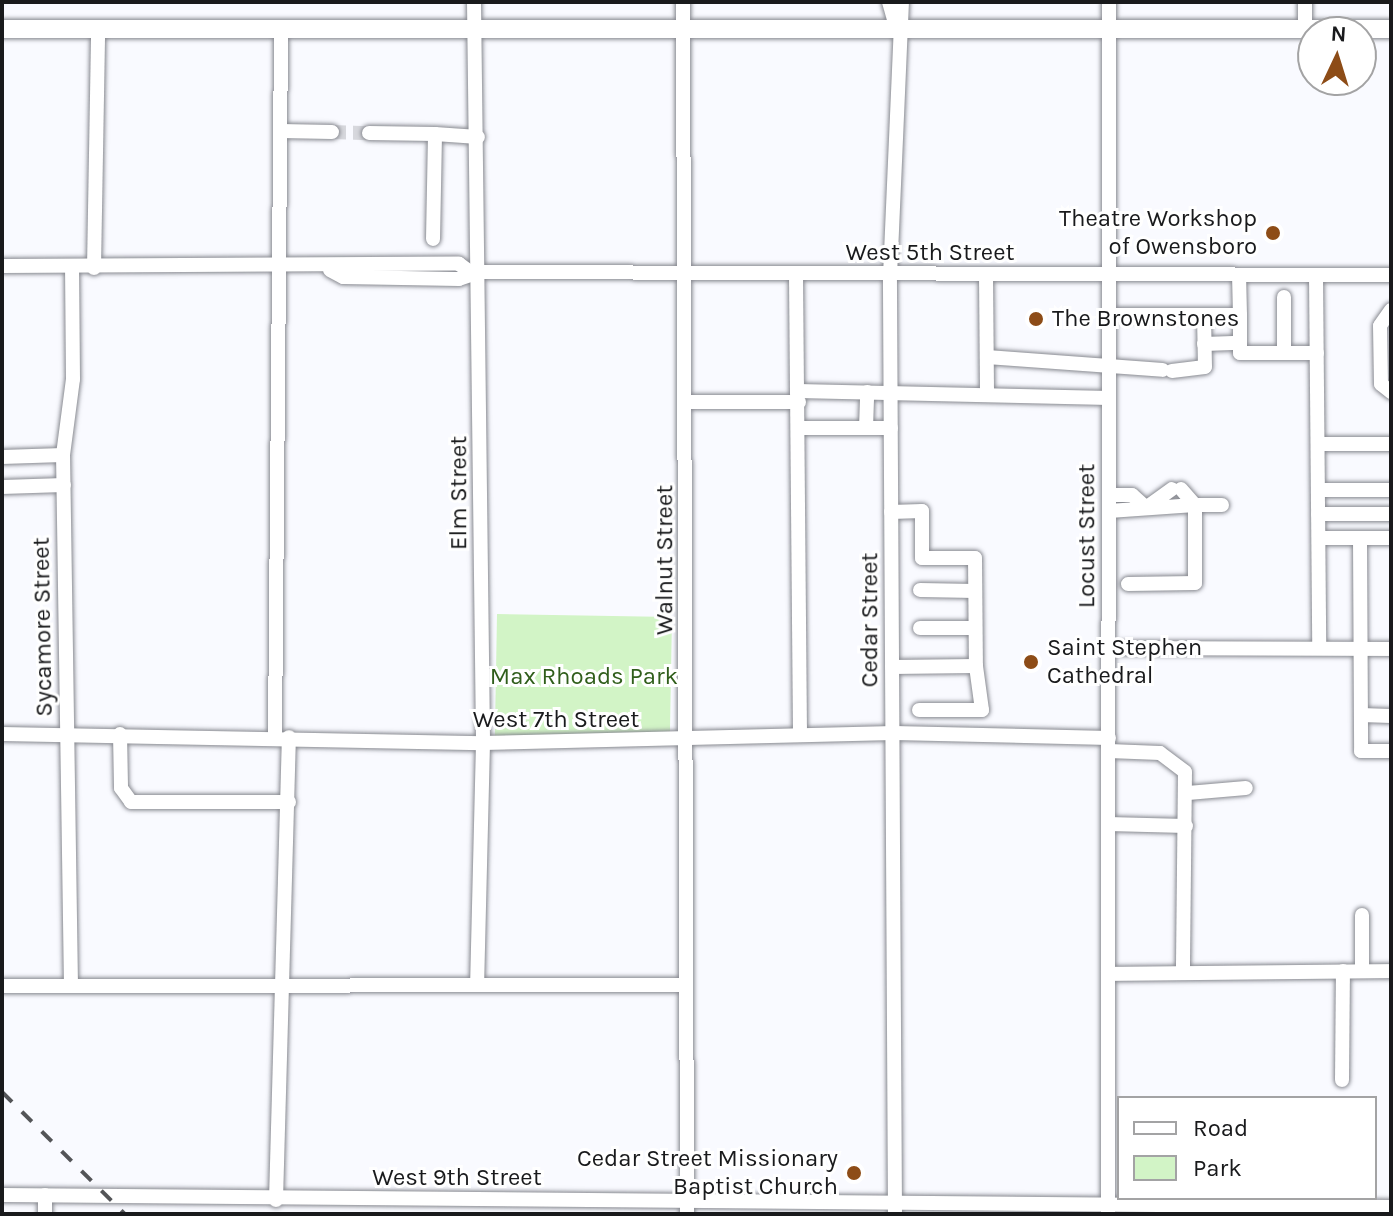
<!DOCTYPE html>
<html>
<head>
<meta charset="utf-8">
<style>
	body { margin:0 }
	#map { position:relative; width:1393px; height:1216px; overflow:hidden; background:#f9faff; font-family:Karla,sans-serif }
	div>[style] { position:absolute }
	.green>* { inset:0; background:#d2f4c6; transform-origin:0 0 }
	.minor-tunnel>* { height:14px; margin-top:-7px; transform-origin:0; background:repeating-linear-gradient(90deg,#d7d8dd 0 14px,transparent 0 21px) }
	.roads { filter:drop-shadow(0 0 2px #888a91) drop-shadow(0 0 2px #888a91) }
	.minor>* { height:14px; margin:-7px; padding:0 7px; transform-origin:7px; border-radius:7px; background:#fff }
	.major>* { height:18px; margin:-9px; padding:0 9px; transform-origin:9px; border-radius:9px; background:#fff }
	.rail>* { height:4px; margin-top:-2px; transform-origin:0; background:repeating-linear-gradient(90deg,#535457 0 14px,transparent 0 28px) }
	.dots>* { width:22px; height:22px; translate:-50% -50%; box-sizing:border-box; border:4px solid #fff; border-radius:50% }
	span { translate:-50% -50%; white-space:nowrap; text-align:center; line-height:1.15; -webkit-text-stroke:6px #fff; paint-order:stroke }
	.poi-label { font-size:24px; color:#191a1c }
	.right { translate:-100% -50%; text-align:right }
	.left { translate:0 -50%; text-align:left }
	.street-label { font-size:24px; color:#191a1c }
	.park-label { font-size:24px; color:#305e1b }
	.frame { position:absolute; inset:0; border:4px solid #191a1c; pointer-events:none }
	.legend { position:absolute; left:1117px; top:1096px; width:260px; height:104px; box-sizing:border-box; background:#fff; border:2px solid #a3a3a4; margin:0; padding:10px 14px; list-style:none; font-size:24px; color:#191a1c }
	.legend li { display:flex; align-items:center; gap:16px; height:40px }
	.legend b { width:40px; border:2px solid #a3a3a4 }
	.north { position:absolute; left:1297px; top:16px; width:80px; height:80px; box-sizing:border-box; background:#fff; border:2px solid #a3a3a4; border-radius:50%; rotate:4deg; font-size:22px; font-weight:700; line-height:32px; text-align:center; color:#191a1c }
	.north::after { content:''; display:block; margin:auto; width:28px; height:36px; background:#8d4c17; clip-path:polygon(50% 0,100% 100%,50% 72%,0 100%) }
</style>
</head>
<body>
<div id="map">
	<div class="green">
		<div style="left:497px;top:614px;width:175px;height:123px;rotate:1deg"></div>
	</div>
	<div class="minor-tunnel">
		<div style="left:332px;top:132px;width:37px;rotate:2deg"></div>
	</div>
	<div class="roads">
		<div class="minor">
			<div style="left:474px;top:2px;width:741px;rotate:89.3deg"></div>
			<div style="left:483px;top:743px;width:242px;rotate:91.4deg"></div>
			<div style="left:683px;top:2px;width:1212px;rotate:89.81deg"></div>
			<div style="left:889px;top:2px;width:25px;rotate:74deg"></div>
			<div style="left:1305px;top:28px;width:26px;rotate:-90deg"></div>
			<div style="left:281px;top:131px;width:51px;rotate:1.1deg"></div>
			<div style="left:369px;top:133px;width:66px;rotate:0.9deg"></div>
			<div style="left:433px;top:239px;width:105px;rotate:-88.9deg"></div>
			<div style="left:435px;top:134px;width:43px;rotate:4deg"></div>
			<div style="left:2px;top:266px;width:457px;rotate:-0.3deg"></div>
			<div style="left:459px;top:264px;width:14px;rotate:36deg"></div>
			<div style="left:94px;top:268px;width:238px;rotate:-89deg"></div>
			<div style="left:330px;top:270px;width:15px;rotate:28deg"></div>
			<div style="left:343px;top:277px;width:116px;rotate:1deg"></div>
			<div style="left:459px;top:279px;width:21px;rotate:-19deg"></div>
			<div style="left:479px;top:272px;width:912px;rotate:0.19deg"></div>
			<div style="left:986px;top:275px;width:116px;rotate:89.5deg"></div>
			<div style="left:1316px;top:275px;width:373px;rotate:89.5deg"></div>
			<div style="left:796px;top:276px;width:459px;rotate:89.5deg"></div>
			<div style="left:1284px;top:297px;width:56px;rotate:90deg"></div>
			<div style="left:1391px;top:310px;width:19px;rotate:125deg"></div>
			<div style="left:1380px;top:326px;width:58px;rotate:89deg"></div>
			<div style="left:1381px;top:384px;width:13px;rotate:39deg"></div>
			<div style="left:1109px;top:315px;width:131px"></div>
			<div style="left:1240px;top:315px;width:40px;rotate:-91.4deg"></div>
			<div style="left:1240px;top:315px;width:38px;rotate:90deg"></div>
			<div style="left:1240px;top:353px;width:77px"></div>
			<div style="left:1204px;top:344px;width:36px;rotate:-2deg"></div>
			<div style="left:987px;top:357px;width:176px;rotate:4.2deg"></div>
			<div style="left:1172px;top:371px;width:33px;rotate:-7deg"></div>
			<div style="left:1205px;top:367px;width:52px;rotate:-91.1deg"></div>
			<div style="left:798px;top:391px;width:311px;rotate:1.3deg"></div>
			<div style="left:687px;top:402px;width:112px"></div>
			<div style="left:799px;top:428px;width:92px"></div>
			<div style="left:866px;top:428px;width:36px;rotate:-88deg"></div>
			<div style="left:1318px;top:444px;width:73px"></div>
			<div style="left:2px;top:457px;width:61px;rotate:-1.9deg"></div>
			<div style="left:2px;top:487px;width:62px;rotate:-1.8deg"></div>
			<div style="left:1181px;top:489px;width:21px;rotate:49deg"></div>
			<div style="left:1195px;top:505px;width:27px"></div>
			<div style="left:1318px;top:490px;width:73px"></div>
			<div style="left:1109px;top:495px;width:23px"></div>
			<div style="left:1132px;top:495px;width:15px;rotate:42deg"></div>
			<div style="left:1150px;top:505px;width:27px;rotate:-36deg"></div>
			<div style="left:1109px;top:511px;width:86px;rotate:-4deg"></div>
			<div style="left:1195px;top:505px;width:78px;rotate:90deg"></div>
			<div style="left:1195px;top:583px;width:67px;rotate:179.1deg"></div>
			<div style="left:891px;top:512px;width:31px;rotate:-2deg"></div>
			<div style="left:922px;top:511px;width:47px;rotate:90deg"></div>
			<div style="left:922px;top:558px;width:53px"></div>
			<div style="left:975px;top:558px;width:108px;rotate:89.5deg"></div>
			<div style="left:976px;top:666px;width:84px;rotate:179.3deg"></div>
			<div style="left:1318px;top:514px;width:73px"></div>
			<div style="left:1319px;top:538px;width:72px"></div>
			<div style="left:1360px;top:538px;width:213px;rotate:89.7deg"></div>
			<div style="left:1361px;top:751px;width:30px"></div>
			<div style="left:920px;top:590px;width:55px;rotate:1deg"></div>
			<div style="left:920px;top:628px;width:55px"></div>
			<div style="left:1109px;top:648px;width:282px;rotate:0.2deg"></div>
			<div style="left:919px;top:710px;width:63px"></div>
			<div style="left:982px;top:710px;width:44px;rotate:-97.8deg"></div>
			<div style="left:1361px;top:715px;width:30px;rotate:2deg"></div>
			<div style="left:2px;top:734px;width:481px;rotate:1.1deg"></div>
			<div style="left:483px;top:743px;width:411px;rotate:-1.4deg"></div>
			<div style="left:894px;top:733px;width:215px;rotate:1.3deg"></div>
			<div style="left:120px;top:734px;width:54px;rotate:88.9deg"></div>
			<div style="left:121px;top:788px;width:17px;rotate:54deg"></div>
			<div style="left:131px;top:802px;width:158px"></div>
			<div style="left:275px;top:736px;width:706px;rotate:-89.51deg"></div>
			<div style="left:1109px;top:751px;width:51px;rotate:2.2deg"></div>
			<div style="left:1160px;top:753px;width:31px;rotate:37deg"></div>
			<div style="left:1185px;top:772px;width:201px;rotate:90.6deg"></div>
			<div style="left:1188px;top:793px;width:58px;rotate:-4.9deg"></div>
			<div style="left:1108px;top:824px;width:78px;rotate:1.5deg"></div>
			<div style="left:1362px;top:971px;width:56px;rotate:-90deg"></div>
			<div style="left:1108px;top:974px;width:283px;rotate:-0.6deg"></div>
			<div style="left:2px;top:986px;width:684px;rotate:-0.08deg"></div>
			<div style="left:71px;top:986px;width:531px;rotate:-90.86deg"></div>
			<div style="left:63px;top:455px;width:77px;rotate:-82.5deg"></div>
			<div style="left:73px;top:379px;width:111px;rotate:-90.5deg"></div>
			<div style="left:1342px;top:1080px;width:109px;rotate:-89.5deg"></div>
			<div style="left:2px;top:1195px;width:1389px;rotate:0.49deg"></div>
			<div style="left:45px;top:1195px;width:19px;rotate:90deg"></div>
			<div style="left:276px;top:1200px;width:463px;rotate:-88.4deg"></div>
			<div style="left:895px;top:1214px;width:938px;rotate:-90.31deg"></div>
			<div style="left:890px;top:276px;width:274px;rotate:-87.5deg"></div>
			<div style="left:1108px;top:1214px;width:1212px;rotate:-89.95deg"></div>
		</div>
		<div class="major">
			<div style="left:2px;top:29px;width:1389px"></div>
		</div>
	</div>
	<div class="rail">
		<div style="left:2px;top:1092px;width:173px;rotate:44.8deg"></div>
	</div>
	<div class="dots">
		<div style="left:1273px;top:233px;background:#8d4c17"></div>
		<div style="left:1036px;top:319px;background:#8d4c17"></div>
		<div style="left:1031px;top:662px;background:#8d4c17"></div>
		<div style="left:854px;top:1173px;background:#8d4c17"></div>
	</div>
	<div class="poi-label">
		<span class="right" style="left:1257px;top:233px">Theatre Workshop<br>of Owensboro</span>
		<span class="left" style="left:1052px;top:319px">The Brownstones</span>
		<span class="left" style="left:1047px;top:662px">Saint Stephen<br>Cathedral</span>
		<span class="right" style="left:838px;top:1173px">Cedar Street Missionary<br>Baptist Church</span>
	</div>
	<div class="street-label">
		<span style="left:930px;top:253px">West 5th Street</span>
		<span style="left:459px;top:493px;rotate:-90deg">Elm Street</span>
		<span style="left:1087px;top:536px;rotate:-90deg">Locust Street</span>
		<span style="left:665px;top:560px;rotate:-90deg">Walnut Street</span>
		<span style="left:870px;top:620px;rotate:-90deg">Cedar Street</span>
		<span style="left:43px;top:627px;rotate:-91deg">Sycamore Street</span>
		<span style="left:556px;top:720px">West 7th Street</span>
		<span style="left:457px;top:1178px">West 9th Street</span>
	</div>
	<div class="park-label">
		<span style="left:584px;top:677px">Max Rhoads Park</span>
	</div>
	<div class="frame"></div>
	<ul class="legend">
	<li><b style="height:10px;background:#fff"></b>Road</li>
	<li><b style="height:22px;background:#d2f4c6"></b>Park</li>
	</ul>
	<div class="north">N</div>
</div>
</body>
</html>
